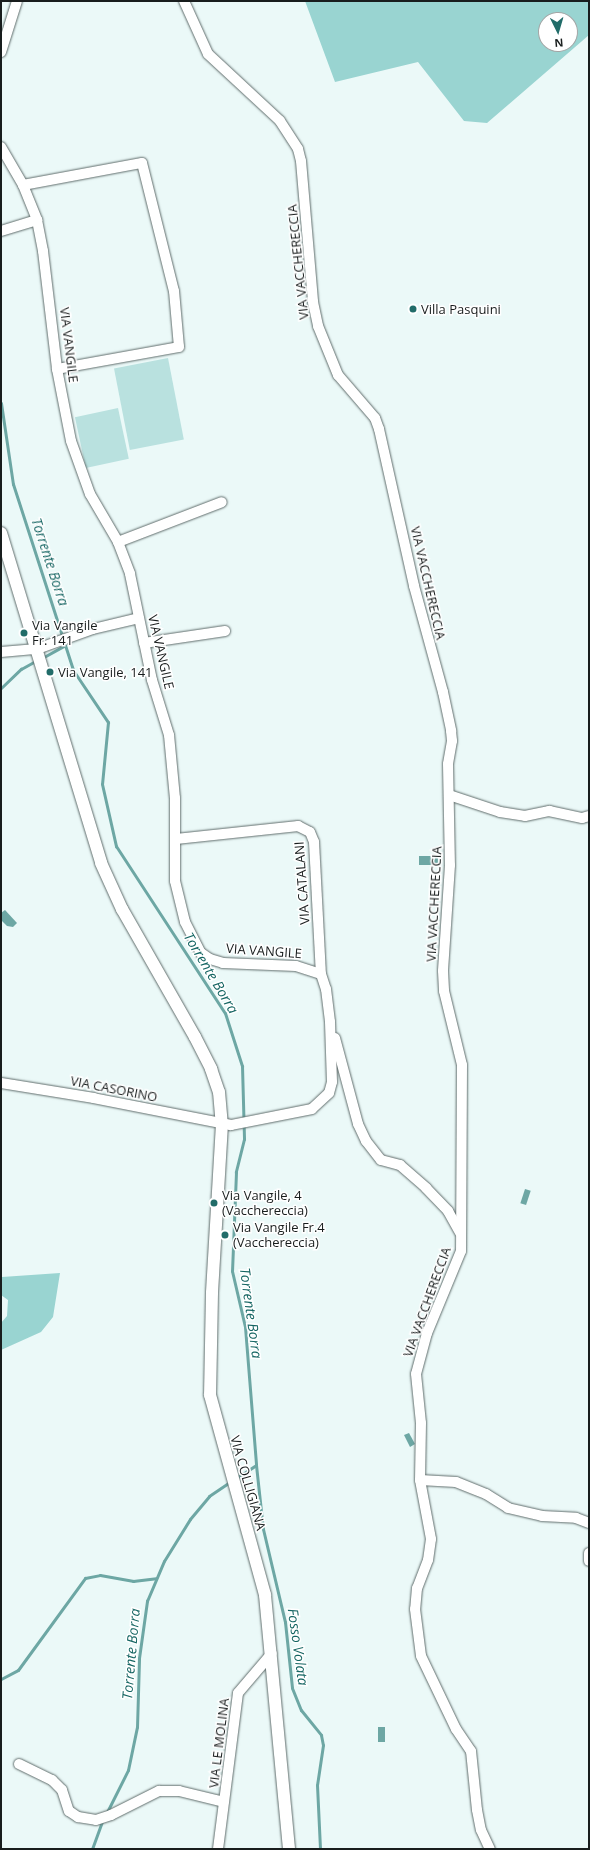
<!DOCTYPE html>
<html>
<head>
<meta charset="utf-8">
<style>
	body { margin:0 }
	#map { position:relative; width:590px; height:1850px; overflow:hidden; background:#ebf9f8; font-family:"Open Sans",sans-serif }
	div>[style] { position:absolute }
	.green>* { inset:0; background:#b9e1df; transform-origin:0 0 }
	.forest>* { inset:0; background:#99d4d1 }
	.water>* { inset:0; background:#6da7a4; transform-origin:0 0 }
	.stream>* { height:3px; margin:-1.5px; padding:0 1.5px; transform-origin:1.5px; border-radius:1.5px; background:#6da7a4 }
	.roads { filter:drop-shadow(0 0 1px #606d6c) drop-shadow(0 0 1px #606d6c) }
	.minor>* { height:10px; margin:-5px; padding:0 5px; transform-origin:5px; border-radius:5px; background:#fff }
	.tertiary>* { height:12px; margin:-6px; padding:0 6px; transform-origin:6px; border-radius:6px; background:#fff }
	.dots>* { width:11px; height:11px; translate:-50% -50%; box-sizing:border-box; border:2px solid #fff; border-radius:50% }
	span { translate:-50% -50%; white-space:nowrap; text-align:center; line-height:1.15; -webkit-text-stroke:3px #fff; paint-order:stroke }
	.street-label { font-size:13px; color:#181d1d }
	.poi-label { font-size:13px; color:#181d1d }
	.left { translate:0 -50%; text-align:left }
	.water-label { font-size:14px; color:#146562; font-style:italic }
	.frame { position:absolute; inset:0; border:2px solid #181d1d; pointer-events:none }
	.north { position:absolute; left:538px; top:12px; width:40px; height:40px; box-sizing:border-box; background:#fff; border:1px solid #a3a5a5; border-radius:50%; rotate:175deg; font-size:11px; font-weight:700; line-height:16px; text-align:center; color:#181d1d }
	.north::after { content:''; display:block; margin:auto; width:14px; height:18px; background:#216c69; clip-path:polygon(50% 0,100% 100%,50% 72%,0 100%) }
</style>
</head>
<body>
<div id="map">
	<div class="green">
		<div style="left:168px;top:358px;width:83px;height:55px;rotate:79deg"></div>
		<div style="left:118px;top:408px;width:52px;height:44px;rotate:78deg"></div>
	</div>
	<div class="forest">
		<div style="clip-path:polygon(evenodd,305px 1px,589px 1px,589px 35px,487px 123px,464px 121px,418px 62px,335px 82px,305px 1px,546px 20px,570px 20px,570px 44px,546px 44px,546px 20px)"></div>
		<div style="clip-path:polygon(60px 1273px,53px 1317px,41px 1332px,1px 1350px,1px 1323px,7px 1316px,8px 1300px,1px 1295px,2px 1277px)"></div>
	</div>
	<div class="water">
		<div style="left:419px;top:856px;width:19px;height:9px"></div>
		<div style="clip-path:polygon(5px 910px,17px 923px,13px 927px,7px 926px,1px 920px,1px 913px)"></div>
		<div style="left:525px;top:1189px;width:6px;height:15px;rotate:18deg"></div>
		<div style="clip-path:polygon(409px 1433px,415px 1444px,410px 1447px,404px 1435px)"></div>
		<div style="left:378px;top:1727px;width:7px;height:15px"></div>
	</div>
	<div class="stream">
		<div style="left:1px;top:403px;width:82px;rotate:81.6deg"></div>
		<div style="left:13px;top:484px;width:195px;rotate:72.1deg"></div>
		<div style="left:73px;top:670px;width:63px;rotate:56.1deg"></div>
		<div style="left:108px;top:722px;width:62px;rotate:95.5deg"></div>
		<div style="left:102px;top:784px;width:64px;rotate:77.3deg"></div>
		<div style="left:116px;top:846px;width:199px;rotate:56.9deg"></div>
		<div style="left:225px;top:1013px;width:56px;rotate:72.2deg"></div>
		<div style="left:242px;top:1066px;width:73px;rotate:88.4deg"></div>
		<div style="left:244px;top:1139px;width:34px;rotate:104deg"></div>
		<div style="left:236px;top:1172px;width:99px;rotate:92.3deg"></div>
		<div style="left:232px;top:1271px;width:57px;rotate:76.9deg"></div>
		<div style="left:245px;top:1327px;width:138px;rotate:85.4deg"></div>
		<div style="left:256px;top:1465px;width:23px;rotate:146deg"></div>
		<div style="left:42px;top:658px;width:26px;rotate:-29deg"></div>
		<div style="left:1px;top:688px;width:28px;rotate:-44deg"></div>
		<div style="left:21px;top:669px;width:18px;rotate:-29deg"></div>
		<div style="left:256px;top:1465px;width:64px;rotate:83.8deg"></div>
		<div style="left:263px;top:1529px;width:96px;rotate:76.7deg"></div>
		<div style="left:285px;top:1622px;width:66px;rotate:83.9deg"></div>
		<div style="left:292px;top:1688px;width:24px;rotate:68deg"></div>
		<div style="left:301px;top:1710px;width:32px;rotate:51deg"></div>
		<div style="left:321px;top:1735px;width:10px;rotate:79deg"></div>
		<div style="left:323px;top:1745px;width:40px;rotate:98.5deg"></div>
		<div style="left:317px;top:1785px;width:64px;rotate:87.3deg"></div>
		<div style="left:1px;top:1679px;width:19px;rotate:-28deg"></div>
		<div style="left:18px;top:1670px;width:114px;rotate:-53.9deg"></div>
		<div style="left:85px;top:1578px;width:15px;rotate:-11deg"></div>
		<div style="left:100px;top:1575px;width:34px;rotate:10deg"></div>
		<div style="left:133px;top:1581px;width:23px;rotate:-7deg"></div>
		<div style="left:106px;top:1814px;width:49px;rotate:-63.4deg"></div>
		<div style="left:128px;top:1770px;width:44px;rotate:-78.2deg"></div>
		<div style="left:137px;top:1727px;width:69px;rotate:-88.3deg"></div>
		<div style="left:139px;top:1658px;width:58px;rotate:-82deg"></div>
		<div style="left:147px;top:1601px;width:43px;rotate:-67deg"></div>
		<div style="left:164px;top:1561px;width:49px;rotate:-58.2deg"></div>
		<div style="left:190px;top:1519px;width:30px;rotate:-50deg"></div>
		<div style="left:209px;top:1496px;width:25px;rotate:-34deg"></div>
		<div style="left:92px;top:1849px;width:30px;rotate:-70deg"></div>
	</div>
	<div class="roads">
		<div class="minor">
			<div style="left:184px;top:1px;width:58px;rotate:65.6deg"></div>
			<div style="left:208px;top:54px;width:98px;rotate:42.9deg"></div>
			<div style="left:280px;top:121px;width:33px;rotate:57deg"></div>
			<div style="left:298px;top:149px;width:12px;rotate:76deg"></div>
			<div style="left:301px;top:161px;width:142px;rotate:85.1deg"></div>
			<div style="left:313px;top:302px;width:25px;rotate:78deg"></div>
			<div style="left:318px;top:326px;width:53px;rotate:67.8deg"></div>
			<div style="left:338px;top:375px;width:57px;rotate:49.3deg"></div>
			<div style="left:375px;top:418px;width:12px;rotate:70deg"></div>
			<div style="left:379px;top:429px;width:161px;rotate:77.4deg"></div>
			<div style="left:414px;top:586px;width:110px;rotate:74.7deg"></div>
			<div style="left:443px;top:692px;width:40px;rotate:78deg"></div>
			<div style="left:451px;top:731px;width:10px;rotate:84deg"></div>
			<div style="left:452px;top:741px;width:23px;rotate:100deg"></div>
			<div style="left:448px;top:764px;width:101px;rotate:88.9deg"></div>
			<div style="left:450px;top:865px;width:106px;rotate:93.8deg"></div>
			<div style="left:443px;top:971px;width:20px;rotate:87deg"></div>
			<div style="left:444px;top:991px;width:76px;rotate:76.3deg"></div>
			<div style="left:462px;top:1065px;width:186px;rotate:90.3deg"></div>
			<div style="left:461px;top:1251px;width:89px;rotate:112.5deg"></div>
			<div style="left:427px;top:1333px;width:42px;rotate:105deg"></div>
			<div style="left:416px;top:1374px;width:49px;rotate:84.2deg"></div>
			<div style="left:421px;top:1423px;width:57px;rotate:91deg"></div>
			<div style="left:420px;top:1480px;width:60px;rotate:79.4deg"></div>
			<div style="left:431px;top:1539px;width:21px;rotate:98deg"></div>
			<div style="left:428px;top:1560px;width:30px;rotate:111deg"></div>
			<div style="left:417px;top:1588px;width:21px;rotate:95deg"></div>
			<div style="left:415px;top:1609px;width:47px;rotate:82.7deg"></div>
			<div style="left:421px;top:1656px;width:81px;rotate:64.4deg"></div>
			<div style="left:456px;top:1729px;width:27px;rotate:56deg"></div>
			<div style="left:471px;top:1751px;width:59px;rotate:84.2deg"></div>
			<div style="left:477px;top:1810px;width:20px;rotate:79deg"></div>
			<div style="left:481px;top:1830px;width:21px;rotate:65deg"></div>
			<div style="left:1px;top:52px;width:53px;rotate:-72.6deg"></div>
			<div style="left:1px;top:147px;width:44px;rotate:59.9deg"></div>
			<div style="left:23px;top:185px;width:38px;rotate:68deg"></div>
			<div style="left:37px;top:220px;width:32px;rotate:79deg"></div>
			<div style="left:43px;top:251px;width:119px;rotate:83.2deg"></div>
			<div style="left:57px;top:369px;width:73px;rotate:79deg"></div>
			<div style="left:71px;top:441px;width:56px;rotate:70.3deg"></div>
			<div style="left:90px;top:494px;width:56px;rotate:59.7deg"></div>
			<div style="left:118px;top:542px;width:34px;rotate:69deg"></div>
			<div style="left:130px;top:574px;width:108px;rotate:78.3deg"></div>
			<div style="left:152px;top:680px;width:58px;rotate:72.8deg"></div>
			<div style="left:169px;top:735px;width:63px;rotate:84.6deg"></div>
			<div style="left:175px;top:798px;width:83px;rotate:90deg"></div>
			<div style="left:175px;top:881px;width:42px;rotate:76.3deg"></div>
			<div style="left:185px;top:922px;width:35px;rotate:63deg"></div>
			<div style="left:201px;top:953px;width:11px;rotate:34deg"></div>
			<div style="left:210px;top:959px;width:14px;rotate:17deg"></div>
			<div style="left:223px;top:963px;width:73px;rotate:2.4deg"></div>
			<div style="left:296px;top:966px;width:26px;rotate:18deg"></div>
			<div style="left:321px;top:974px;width:16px;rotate:72deg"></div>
			<div style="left:326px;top:989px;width:33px;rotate:83deg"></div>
			<div style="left:330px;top:1022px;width:60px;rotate:88.1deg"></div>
			<div style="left:332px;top:1082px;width:11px;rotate:105deg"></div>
			<div style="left:329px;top:1093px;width:23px;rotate:137deg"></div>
			<div style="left:312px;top:1109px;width:83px;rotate:168.8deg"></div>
			<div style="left:231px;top:1125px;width:140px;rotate:-168.9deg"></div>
			<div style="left:94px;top:1098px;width:94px;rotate:-170.8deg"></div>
			<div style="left:23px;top:185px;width:121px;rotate:-10.5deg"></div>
			<div style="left:142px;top:163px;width:132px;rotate:76deg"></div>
			<div style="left:174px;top:291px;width:56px;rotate:84.9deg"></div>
			<div style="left:179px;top:347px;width:124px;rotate:169.8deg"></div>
			<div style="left:1px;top:231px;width:38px;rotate:-17deg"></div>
			<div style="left:118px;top:542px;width:111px;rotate:-21deg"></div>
			<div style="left:144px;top:643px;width:82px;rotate:-8.4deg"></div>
			<div style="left:1px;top:652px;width:36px;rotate:-5deg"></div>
			<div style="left:37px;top:649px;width:59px;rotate:-19.7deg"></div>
			<div style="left:93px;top:629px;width:47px;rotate:-13.4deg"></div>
			<div style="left:449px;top:795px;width:54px;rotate:18.4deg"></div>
			<div style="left:500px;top:812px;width:25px;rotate:9deg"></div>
			<div style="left:525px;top:816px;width:25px;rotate:-12deg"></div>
			<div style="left:549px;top:811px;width:34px;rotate:12deg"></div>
			<div style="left:582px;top:818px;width:7px;rotate:-16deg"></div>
			<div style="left:176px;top:839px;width:123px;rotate:-6.1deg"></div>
			<div style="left:298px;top:826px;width:13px;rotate:27deg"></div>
			<div style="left:310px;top:832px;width:11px;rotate:68deg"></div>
			<div style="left:314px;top:842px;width:132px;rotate:87deg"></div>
			<div style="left:335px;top:1038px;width:89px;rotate:75deg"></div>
			<div style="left:358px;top:1124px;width:19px;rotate:65deg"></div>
			<div style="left:366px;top:1141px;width:24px;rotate:52deg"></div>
			<div style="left:381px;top:1160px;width:20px;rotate:15deg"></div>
			<div style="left:400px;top:1165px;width:35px;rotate:41deg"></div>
			<div style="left:426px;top:1188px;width:32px;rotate:46deg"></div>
			<div style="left:448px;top:1211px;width:25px;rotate:61deg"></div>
			<div style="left:420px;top:1480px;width:36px;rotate:3deg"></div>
			<div style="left:456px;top:1482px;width:32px;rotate:22deg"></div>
			<div style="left:486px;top:1494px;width:26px;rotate:32deg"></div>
			<div style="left:508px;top:1508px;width:35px;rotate:13deg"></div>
			<div style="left:542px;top:1516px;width:34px;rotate:3deg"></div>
			<div style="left:576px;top:1518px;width:14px;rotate:21deg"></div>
			<div style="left:589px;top:1553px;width:8px;rotate:90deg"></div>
			<div style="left:19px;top:1764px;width:37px;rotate:26deg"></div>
			<div style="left:52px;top:1780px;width:14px;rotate:45deg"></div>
			<div style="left:62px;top:1790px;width:22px;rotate:72deg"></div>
			<div style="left:69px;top:1811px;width:11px;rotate:34deg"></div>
			<div style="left:78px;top:1817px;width:18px;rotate:9deg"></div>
			<div style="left:96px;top:1820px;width:16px;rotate:-18deg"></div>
			<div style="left:111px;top:1815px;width:54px;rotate:-26.6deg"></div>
			<div style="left:159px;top:1791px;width:20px"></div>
			<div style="left:179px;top:1791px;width:46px;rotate:13.7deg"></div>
			<div style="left:218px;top:1849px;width:157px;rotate:-82.7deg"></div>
			<div style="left:238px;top:1693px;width:52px;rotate:-49.6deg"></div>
		</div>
		<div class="tertiary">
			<div style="left:1px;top:533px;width:345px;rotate:73.1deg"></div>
			<div style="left:101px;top:863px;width:51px;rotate:65.5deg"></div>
			<div style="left:122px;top:909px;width:147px;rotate:60.3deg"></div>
			<div style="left:195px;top:1037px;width:36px;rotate:63deg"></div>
			<div style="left:211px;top:1069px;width:24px;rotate:71deg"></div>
			<div style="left:219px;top:1092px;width:32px;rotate:85deg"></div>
			<div style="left:222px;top:1124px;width:169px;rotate:93.4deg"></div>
			<div style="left:212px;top:1293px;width:102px;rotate:91.1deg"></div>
			<div style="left:210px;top:1395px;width:207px;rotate:74.6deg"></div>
			<div style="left:265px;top:1595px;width:255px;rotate:84.6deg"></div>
		</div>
	</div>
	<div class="dots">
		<div style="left:413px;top:309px;background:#216c69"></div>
		<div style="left:24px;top:633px;background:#216c69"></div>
		<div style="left:50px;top:672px;background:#216c69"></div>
		<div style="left:214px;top:1203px;background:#216c69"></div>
		<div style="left:225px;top:1235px;background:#216c69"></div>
	</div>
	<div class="street-label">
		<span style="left:298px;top:262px;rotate:-96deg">VIA VACCHERECCIA</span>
		<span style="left:69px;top:345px;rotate:83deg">VIA VANGILE</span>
		<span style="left:428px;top:583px;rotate:77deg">VIA VACCHERECCIA</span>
		<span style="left:161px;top:652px;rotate:77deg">VIA VANGILE</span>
		<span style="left:302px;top:883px;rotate:-94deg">VIA CATALANI</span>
		<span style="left:434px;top:904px;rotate:-87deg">VIA VACCHERECCIA</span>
		<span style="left:264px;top:951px;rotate:4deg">VIA VANGILE</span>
		<span style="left:114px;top:1089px;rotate:11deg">VIA CASORINO</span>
		<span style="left:427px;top:1302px;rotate:-70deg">VIA VACCHERECCIA</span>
		<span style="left:248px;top:1483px;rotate:74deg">VIA COLLIGIANA</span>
		<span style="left:219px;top:1743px;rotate:-83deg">VIA LE MOLINA</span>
	</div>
	<div class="poi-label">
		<span class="left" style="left:421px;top:309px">Villa Pasquini</span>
		<span class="left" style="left:32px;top:633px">Via Vangile<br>Fr. 141</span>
		<span class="left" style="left:58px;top:672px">Via Vangile, 141</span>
		<span class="left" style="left:222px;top:1203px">Via Vangile, 4<br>(Vacchereccia)</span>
		<span class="left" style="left:233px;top:1235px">Via Vangile Fr.4<br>(Vacchereccia)</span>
	</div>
	<div class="water-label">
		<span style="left:50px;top:562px;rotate:72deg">Torrente Borra</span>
		<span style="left:211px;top:973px;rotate:59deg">Torrente Borra</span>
		<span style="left:251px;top:1313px;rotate:82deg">Torrente Borra</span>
		<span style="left:298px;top:1647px;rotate:82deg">Fosso Volata</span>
		<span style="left:131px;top:1654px;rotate:-85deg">Torrente Borra</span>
	</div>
	<div class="frame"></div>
	<div class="north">N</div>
</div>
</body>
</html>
